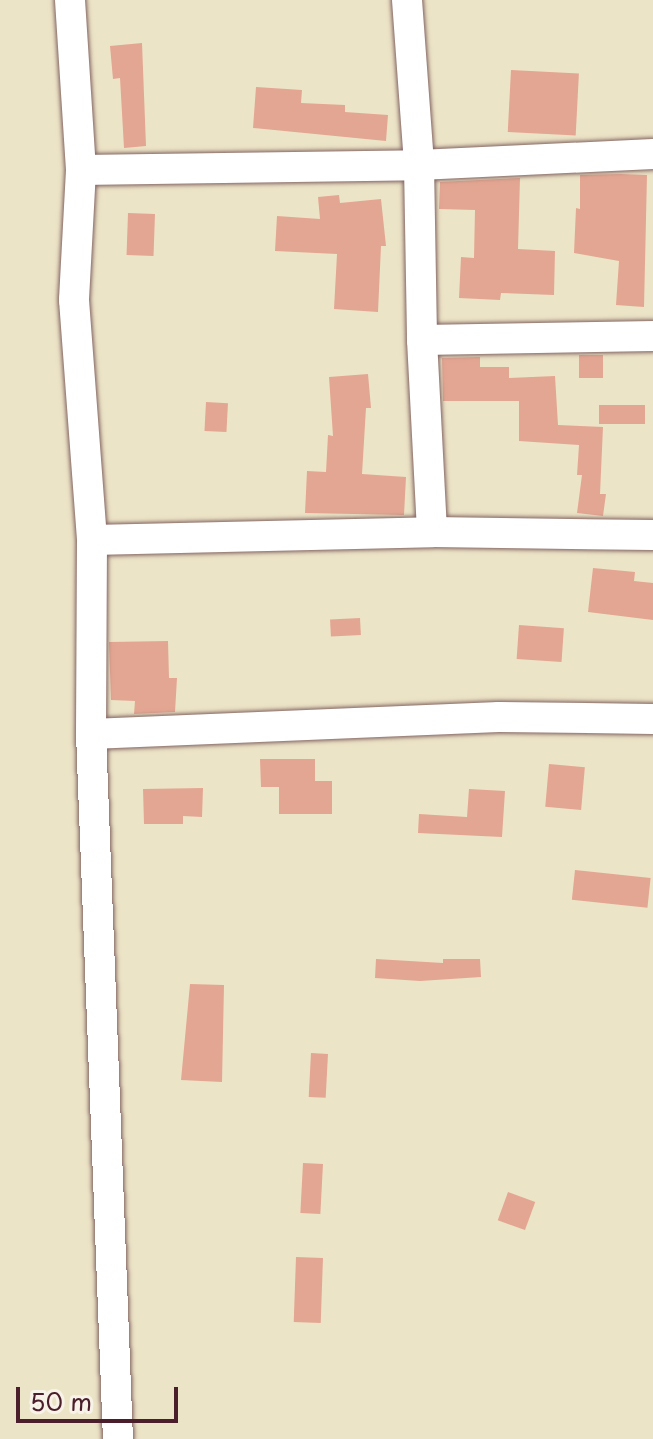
<!DOCTYPE html>
<html>
<head>
<meta charset="utf-8">
<style>
	body { margin:0 }
	#map { position:relative; width:653px; height:1439px; overflow:hidden; background:#ece4c7; font-family:"Playpen Sans",sans-serif }
	div>[style] { position:absolute }
	.building>* { inset:0; background:#e3a692; transform-origin:0 0 }
	.roads { filter:drop-shadow(0 0 2px #836462) drop-shadow(0 0 2px #836462) }
	.minor>* { height:30px; margin:-15px; padding:0 15px; transform-origin:15px; border-radius:15px; background:#fff }
	span { translate:-50% -50%; white-space:nowrap; text-align:center; line-height:1.15; -webkit-text-stroke:8px #f7f3e8; paint-order:stroke }
	.scale { position:absolute; left:16px; top:1387px; width:162px; height:36px; box-sizing:border-box; border:4px solid #4a1f2b; border-top:0; padding-left:10px; font-size:24px; line-height:28px; white-space:nowrap; color:#4a1f2b; -webkit-text-stroke:6px #f7f3e8; paint-order:stroke }
</style>
</head>
<body>
<div id="map">
	<div class="building">
		<div style="clip-path:polygon(142px 43px,146px 146px,124px 148px,120px 78px,113px 79px,110px 46px)"></div>
		<div style="left:511px;top:70px;width:68px;height:62px;rotate:3deg"></div>
		<div style="clip-path:polygon(256px 87px,302px 90px,301px 103px,345px 105px,345px 112px,388px 115px,386px 141px,253px 128px)"></div>
		<div style="clip-path:polygon(620px 174px,647px 175px,644px 307px,616px 305px,619px 261px,574px 253px,576px 208px,580px 209px,580px 175px)"></div>
		<div style="clip-path:polygon(520px 178px,518px 249px,555px 251px,554px 295px,501px 293px,500px 300px,459px 298px,461px 257px,474px 258px,475px 210px,439px 209px,440px 182px)"></div>
		<div style="clip-path:polygon(339px 195px,340px 203px,381px 199px,386px 246px,381px 246px,378px 312px,334px 309px,337px 254px,275px 251px,277px 216px,320px 219px,318px 197px)"></div>
		<div style="left:128px;top:213px;width:27px;height:42px;rotate:2deg"></div>
		<div style="left:579px;top:355px;width:24px;height:23px"></div>
		<div style="clip-path:polygon(480px 357px,480px 367px,509px 367px,509px 378px,555px 376px,558px 425px,603px 427px,600px 494px,606px 494px,603px 516px,577px 513px,582px 475px,577px 475px,579px 445px,519px 441px,519px 401px,443px 401px,442px 358px)"></div>
		<div style="clip-path:polygon(368px 374px,371px 408px,366px 408px,362px 474px,406px 477px,404px 515px,305px 513px,307px 471px,326px 472px,328px 435px,333px 436px,329px 377px)"></div>
		<div style="left:206px;top:402px;width:22px;height:29px;rotate:3deg"></div>
		<div style="left:645px;top:405px;width:19px;height:46px;rotate:90deg"></div>
		<div style="clip-path:polygon(593px 568px,635px 572px,634px 581px,653px 583px,653px 620px,588px 612px)"></div>
		<div style="left:360px;top:618px;width:17px;height:30px;rotate:87deg"></div>
		<div style="left:519px;top:625px;width:45px;height:34px;rotate:4deg"></div>
		<div style="clip-path:polygon(168px 641px,169px 678px,177px 678px,175px 712px,134px 714px,135px 701px,111px 700px,109px 642px)"></div>
		<div style="clip-path:polygon(260px 759px,315px 759px,315px 781px,332px 781px,332px 814px,279px 814px,279px 787px,261px 787px)"></div>
		<div style="left:549px;top:764px;width:36px;height:43px;rotate:5deg"></div>
		<div style="clip-path:polygon(203px 788px,202px 817px,183px 816px,183px 824px,144px 824px,143px 789px)"></div>
		<div style="clip-path:polygon(469px 789px,505px 791px,502px 837px,418px 833px,419px 814px,467px 817px)"></div>
		<div style="left:575px;top:870px;width:76px;height:30px;rotate:6deg"></div>
		<div style="clip-path:polygon(376px 959px,443px 963px,443px 959px,480px 959px,481px 977px,420px 981px,375px 978px)"></div>
		<div style="clip-path:polygon(190px 984px,224px 985px,222px 1082px,181px 1080px)"></div>
		<div style="left:311px;top:1053px;width:17px;height:44px;rotate:3deg"></div>
		<div style="left:303px;top:1163px;width:20px;height:50px;rotate:3deg"></div>
		<div style="left:508px;top:1192px;width:29px;height:30px;rotate:20deg"></div>
		<div style="left:296px;top:1257px;width:27px;height:65px;rotate:2deg"></div>
	</div>
	<div class="roads">
		<div class="minor">
			<div style="left:70px;top:0;width:170px;rotate:86.3deg"></div>
			<div style="left:81px;top:170px;width:130px;rotate:93.1deg"></div>
			<div style="left:74px;top:300px;width:241px;rotate:85.7deg"></div>
			<div style="left:92px;top:540px;width:194px;rotate:90.3deg"></div>
			<div style="left:91px;top:734px;width:706px;rotate:87.81deg"></div>
			<div style="left:407px;top:0;width:165px;rotate:85.8deg"></div>
			<div style="left:419px;top:165px;width:175px;rotate:89deg"></div>
			<div style="left:422px;top:340px;width:192px;rotate:87deg"></div>
			<div style="left:81px;top:170px;width:338px;rotate:-0.8deg"></div>
			<div style="left:419px;top:165px;width:234px;rotate:-2.7deg"></div>
			<div style="left:422px;top:340px;width:231px;rotate:-1deg"></div>
			<div style="left:92px;top:540px;width:340px;rotate:-1.3deg"></div>
			<div style="left:432px;top:532px;width:221px;rotate:0.8deg"></div>
			<div style="left:91px;top:734px;width:408px;rotate:-2.4deg"></div>
			<div style="left:499px;top:717px;width:154px;rotate:0.7deg"></div>
		</div>
	</div>
	<div class="scale">50 m</div>
</div>
</body>
</html>
